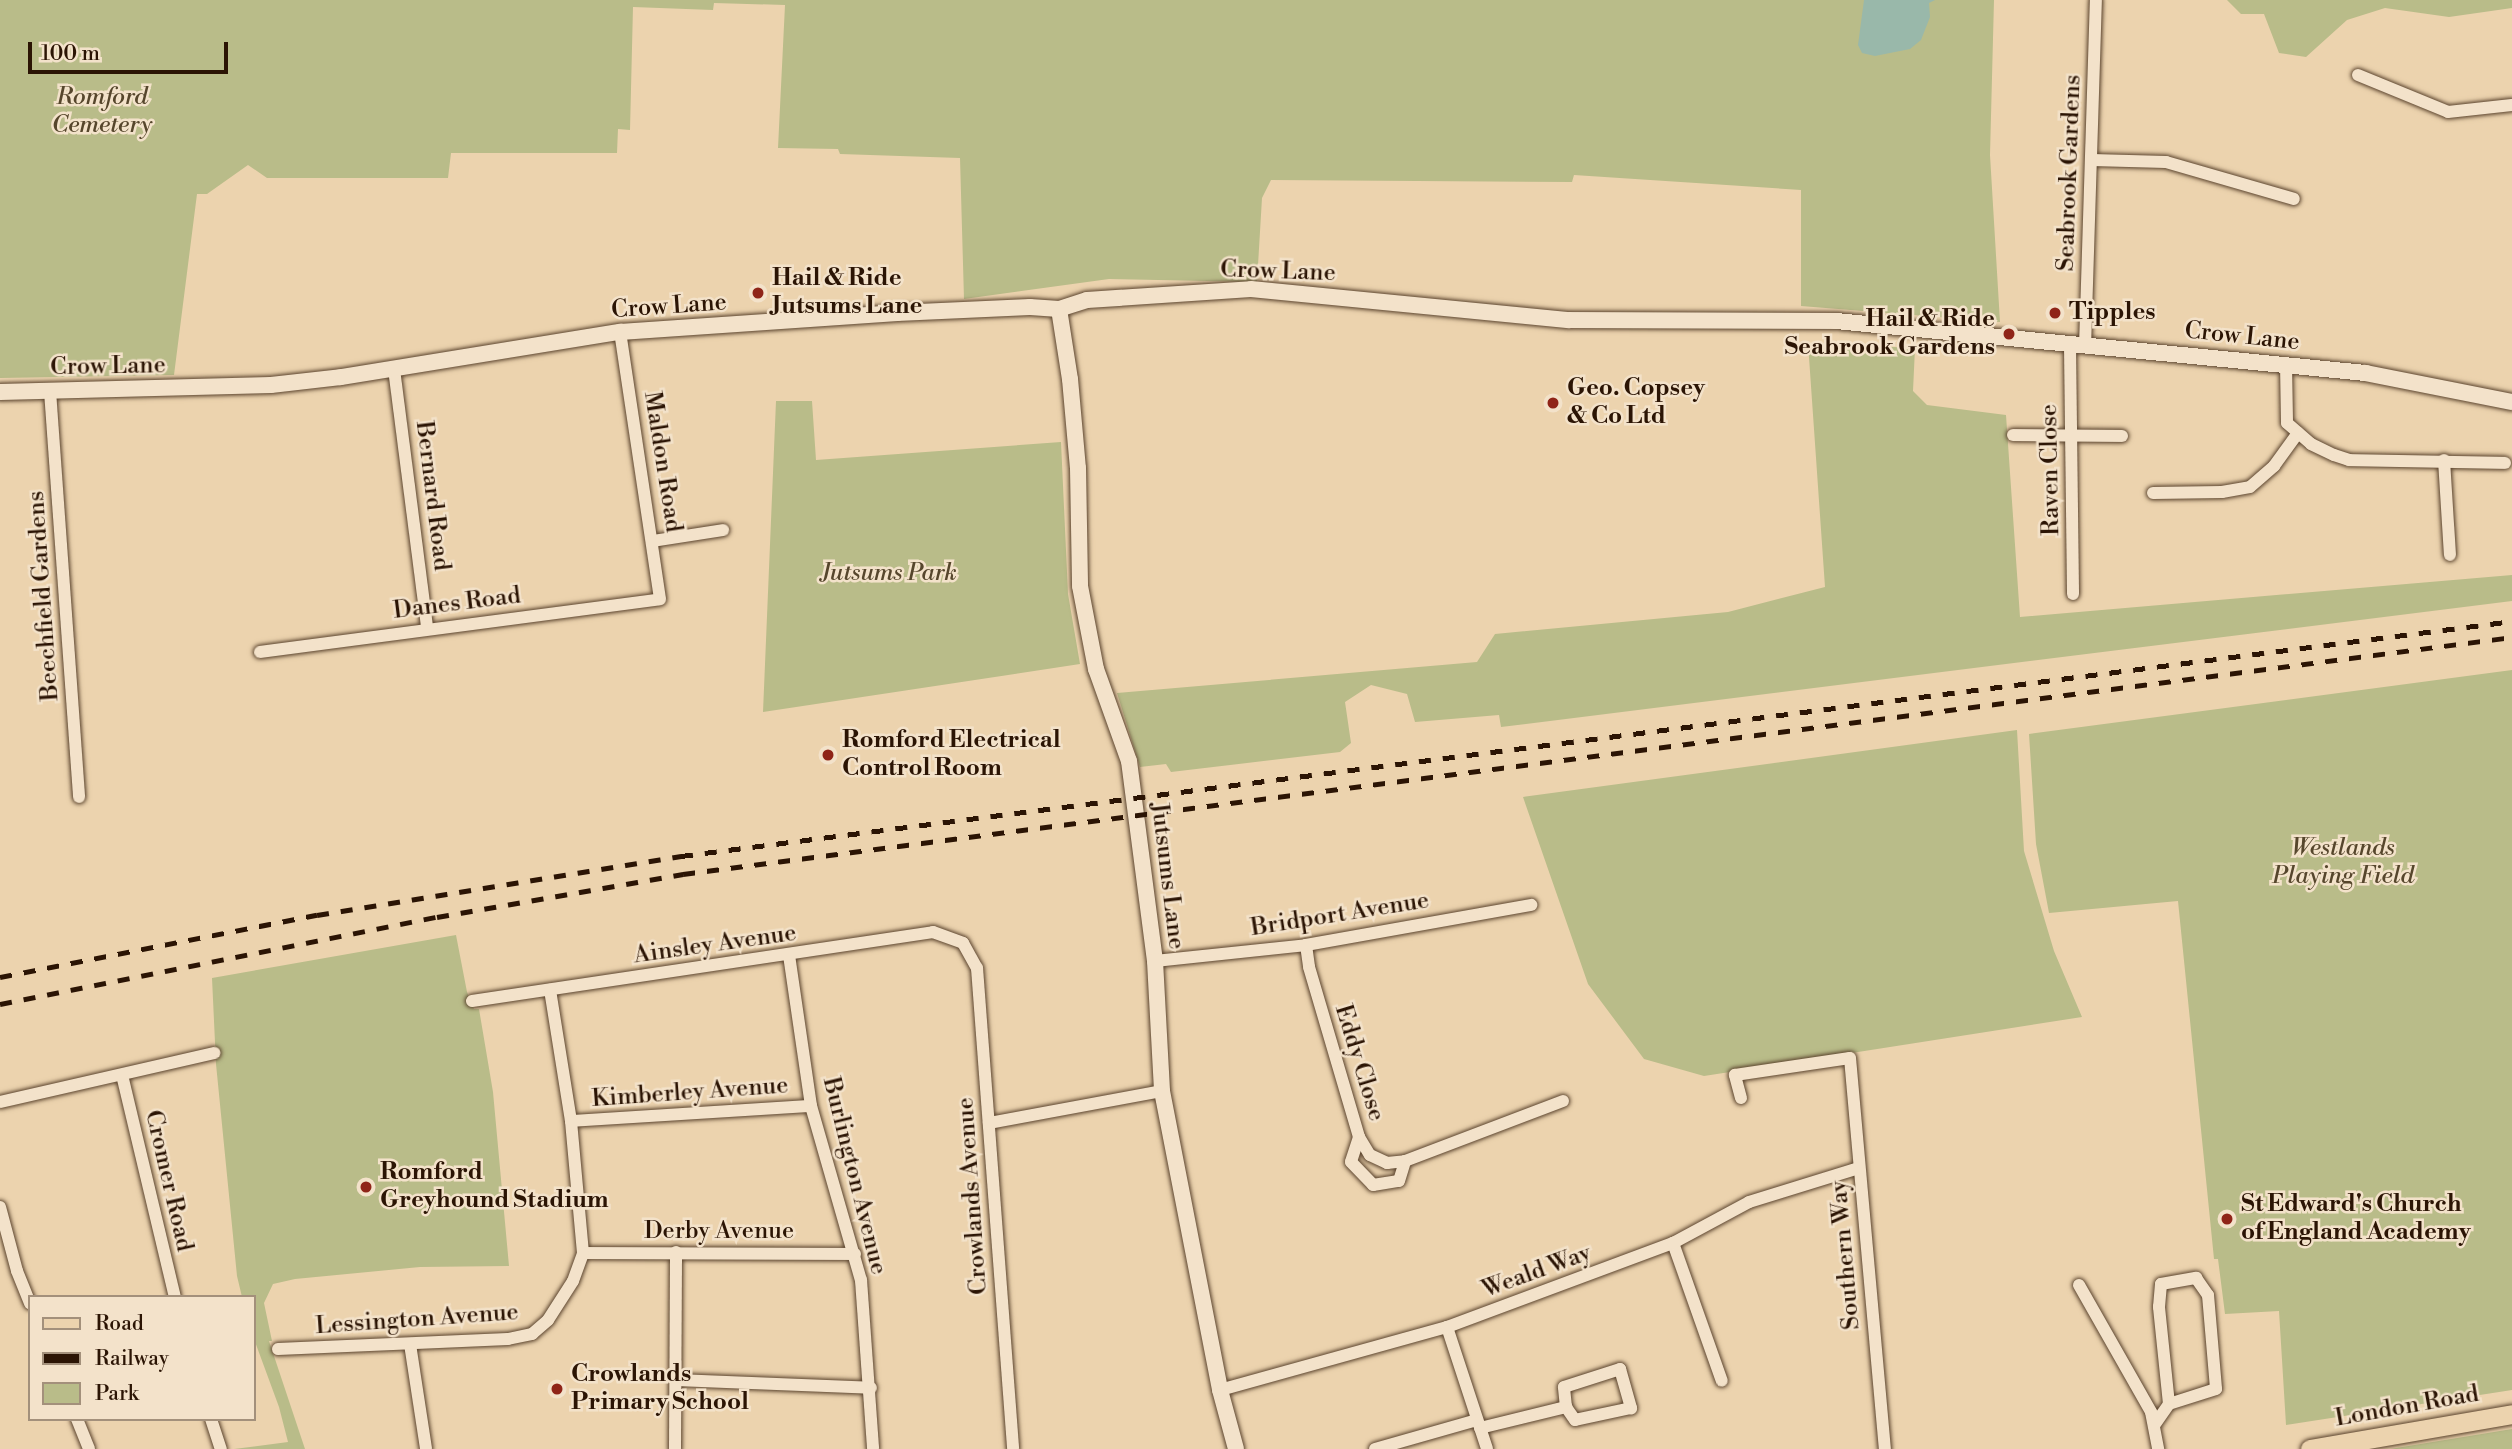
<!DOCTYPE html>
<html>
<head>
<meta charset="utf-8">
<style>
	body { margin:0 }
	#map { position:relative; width:2512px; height:1449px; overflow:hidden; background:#ecd3ae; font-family:"Libre Bodoni",serif }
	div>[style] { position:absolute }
	.green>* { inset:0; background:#b9bc89 }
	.water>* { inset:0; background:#99b8aa }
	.roads { filter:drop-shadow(0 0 2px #5b442e) drop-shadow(0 0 2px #5b442e) }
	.minor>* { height:12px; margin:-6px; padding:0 6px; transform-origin:6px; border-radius:6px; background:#f3e2ca }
	.tertiary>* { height:16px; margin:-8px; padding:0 8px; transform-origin:8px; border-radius:8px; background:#f3e2ca }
	.primary>* { height:19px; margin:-9.5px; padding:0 9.5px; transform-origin:9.5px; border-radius:9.5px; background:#ecd3ae }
	.rail>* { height:4.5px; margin-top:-2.25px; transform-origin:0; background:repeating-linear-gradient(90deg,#2b1404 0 12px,transparent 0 24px) }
	.dots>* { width:19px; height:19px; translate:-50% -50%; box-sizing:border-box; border:4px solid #f3e2ca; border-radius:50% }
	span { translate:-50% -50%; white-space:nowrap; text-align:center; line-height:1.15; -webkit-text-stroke:5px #f3e2ca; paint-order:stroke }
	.park-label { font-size:24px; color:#56462c; font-style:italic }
	.street-label { font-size:24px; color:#2b1404 }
	.poi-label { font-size:24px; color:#2b1404; font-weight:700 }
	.left { translate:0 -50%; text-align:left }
	.right { translate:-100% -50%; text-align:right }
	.legend { position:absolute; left:28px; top:1295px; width:228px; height:126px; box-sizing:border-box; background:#f3e2ca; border:2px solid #a3907b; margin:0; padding:9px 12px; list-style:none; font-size:21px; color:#2b1404 }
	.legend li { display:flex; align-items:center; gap:14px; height:35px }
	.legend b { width:35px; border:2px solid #a3907b }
	.scale { position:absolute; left:28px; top:42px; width:200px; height:32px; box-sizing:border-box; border:4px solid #2b1404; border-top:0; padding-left:9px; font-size:21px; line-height:24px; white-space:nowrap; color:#2b1404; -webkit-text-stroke:5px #f3e2ca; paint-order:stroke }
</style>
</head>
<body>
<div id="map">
	<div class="green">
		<div style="clip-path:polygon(0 0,1994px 0,1990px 155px,2000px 322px,1801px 306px,1801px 190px,1574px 175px,1572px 182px,1271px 180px,1262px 198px,1257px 282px,1109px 279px,964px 299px,960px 158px,840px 154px,838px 149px,778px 148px,785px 5px,714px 3px,713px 10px,633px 7px,630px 130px,618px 129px,617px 153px,451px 153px,448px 178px,267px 178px,248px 165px,207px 194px,197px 194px,174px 375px,0 378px)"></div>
		<div style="clip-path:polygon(2227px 0,2512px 0,2512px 8px,2449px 17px,2385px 8px,2347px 20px,2306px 57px,2279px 53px,2264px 14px,2241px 14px)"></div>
		<div style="clip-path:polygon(1808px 343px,1915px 348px,1913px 391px,1927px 405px,2006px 415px,2020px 617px,2512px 575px,2512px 601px,1501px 727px,1499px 715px,1415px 722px,1407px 694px,1371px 685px,1345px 702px,1351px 743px,1340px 752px,1171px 772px,1166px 764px,1140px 767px,1117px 693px,1477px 662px,1495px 634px,1728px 612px,1825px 587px)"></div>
		<div style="clip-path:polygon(776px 401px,812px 401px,816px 460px,1061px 442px,1068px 594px,1080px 664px,763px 712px)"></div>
		<div style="clip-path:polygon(2512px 670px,2512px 1390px,2286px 1425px,2279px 1311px,2225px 1314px,2218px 1259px,2214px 1259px,2178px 901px,2049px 913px,2036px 844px,2029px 734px)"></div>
		<div style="clip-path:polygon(2017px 730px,2024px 851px,2054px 951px,2082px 1017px,1704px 1076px,1644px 1059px,1588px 984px,1523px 797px)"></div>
		<div style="clip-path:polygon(456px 935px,467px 992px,474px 1009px,479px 1009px,493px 1092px,509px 1266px,420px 1267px,295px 1279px,273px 1284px,264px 1303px,272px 1341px,269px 1341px,305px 1449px,234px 1449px,288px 1442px,279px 1407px,254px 1339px,254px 1297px,242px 1297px,237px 1276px,216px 1064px,212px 978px)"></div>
		<div style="clip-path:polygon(2512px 1429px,2512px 1449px,2390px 1449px)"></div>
	</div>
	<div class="water">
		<div style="clip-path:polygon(1864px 0,1935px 0,1929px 3px,1930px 17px,1921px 40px,1910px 49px,1875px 56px,1862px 53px,1858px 45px)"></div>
	</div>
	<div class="roads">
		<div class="minor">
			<div style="left:2358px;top:75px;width:97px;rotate:22.3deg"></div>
			<div style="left:2448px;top:112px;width:64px;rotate:-6.2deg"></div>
			<div style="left:2092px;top:160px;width:74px;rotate:1.5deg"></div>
			<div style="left:2166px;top:162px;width:133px;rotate:16.1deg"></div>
			<div style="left:2070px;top:346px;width:248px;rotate:89.3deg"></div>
			<div style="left:2085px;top:347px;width:347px;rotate:-88.2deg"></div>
			<div style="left:2286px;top:364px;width:59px;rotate:89deg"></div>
			<div style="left:2287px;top:423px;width:32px;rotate:41deg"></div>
			<div style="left:2311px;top:444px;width:25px;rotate:26deg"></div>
			<div style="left:2334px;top:455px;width:16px;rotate:18deg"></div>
			<div style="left:2349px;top:460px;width:156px;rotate:1.1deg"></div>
			<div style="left:394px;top:369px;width:261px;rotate:82.7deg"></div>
			<div style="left:50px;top:391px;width:407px;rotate:85.9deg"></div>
			<div style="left:2013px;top:435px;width:109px;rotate:0.5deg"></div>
			<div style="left:2444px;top:460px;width:95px;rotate:86.4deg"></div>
			<div style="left:2153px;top:493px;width:69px;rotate:-0.8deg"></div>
			<div style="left:2222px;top:492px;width:28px;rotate:-10deg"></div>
			<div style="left:2250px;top:487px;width:32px;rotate:-41deg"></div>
			<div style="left:2274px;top:466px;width:41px;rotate:-54deg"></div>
			<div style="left:653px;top:541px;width:71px;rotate:-8.9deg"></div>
			<div style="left:260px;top:652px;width:403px;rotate:-7.5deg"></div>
			<div style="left:660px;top:599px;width:270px;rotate:-98.5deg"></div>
			<div style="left:1306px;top:945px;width:22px;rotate:82deg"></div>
			<div style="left:1309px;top:967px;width:177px;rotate:73.6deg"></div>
			<div style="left:1359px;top:1137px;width:21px;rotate:59deg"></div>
			<div style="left:1370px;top:1155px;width:19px;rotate:25deg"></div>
			<div style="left:1387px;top:1163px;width:18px;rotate:-6deg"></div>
			<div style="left:1405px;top:1161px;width:169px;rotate:-20.8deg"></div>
			<div style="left:789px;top:955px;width:153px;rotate:81.7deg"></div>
			<div style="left:811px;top:1106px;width:181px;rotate:74deg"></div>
			<div style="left:861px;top:1280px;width:169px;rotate:85.9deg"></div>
			<div style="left:1155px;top:961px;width:152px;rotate:-6deg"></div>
			<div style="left:1306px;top:945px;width:229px;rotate:-10.1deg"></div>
			<div style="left:472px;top:1001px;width:466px;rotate:-8.5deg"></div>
			<div style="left:933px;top:932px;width:32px;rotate:20deg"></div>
			<div style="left:963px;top:943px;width:29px;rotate:61deg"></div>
			<div style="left:977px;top:968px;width:482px;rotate:85.7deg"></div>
			<div style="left:122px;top:1075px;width:228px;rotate:76.6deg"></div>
			<div style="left:1741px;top:1098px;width:24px;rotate:-105deg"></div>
			<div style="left:1735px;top:1075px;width:116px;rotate:-8.4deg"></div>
			<div style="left:1850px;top:1058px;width:393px;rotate:84.9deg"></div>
			<div style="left:0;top:1102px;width:220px;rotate:-12.9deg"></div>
			<div style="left:571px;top:1121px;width:240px;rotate:-3.6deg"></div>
			<div style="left:989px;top:1123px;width:176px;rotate:-10.5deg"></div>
			<div style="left:1359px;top:1137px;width:26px;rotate:108deg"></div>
			<div style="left:1351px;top:1162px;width:32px;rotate:46deg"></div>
			<div style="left:1373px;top:1185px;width:26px;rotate:-9deg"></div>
			<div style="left:1399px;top:1181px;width:21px;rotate:-73deg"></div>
			<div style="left:0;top:1207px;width:66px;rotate:75.1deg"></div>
			<div style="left:17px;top:1271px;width:35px;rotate:68deg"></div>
			<div style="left:1673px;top:1243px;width:146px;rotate:70.5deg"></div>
			<div style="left:583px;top:1253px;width:272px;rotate:0.2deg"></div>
			<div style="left:2079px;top:1285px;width:146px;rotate:60.4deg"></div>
			<div style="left:2151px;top:1412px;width:38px;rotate:79deg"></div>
			<div style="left:1447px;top:1327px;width:128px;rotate:71.8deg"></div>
			<div style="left:410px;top:1344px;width:106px;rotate:81.3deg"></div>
			<div style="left:278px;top:1349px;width:230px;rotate:-2.5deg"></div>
			<div style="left:508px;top:1339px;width:25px;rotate:-12deg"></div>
			<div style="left:532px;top:1334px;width:21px;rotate:-41deg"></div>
			<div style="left:548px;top:1320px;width:46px;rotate:-57.3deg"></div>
			<div style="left:573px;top:1281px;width:30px;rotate:-70deg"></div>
			<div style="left:583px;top:1253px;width:133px;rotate:-95.2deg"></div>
			<div style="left:571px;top:1121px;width:133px;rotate:-99.1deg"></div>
			<div style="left:676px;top:1380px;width:195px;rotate:2.3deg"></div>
			<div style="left:1220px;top:1390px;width:236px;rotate:-15.5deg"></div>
			<div style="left:1447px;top:1327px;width:241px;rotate:-20.4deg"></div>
			<div style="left:1673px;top:1243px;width:86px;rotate:-28.3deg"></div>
			<div style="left:1749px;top:1202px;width:115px;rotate:-17.2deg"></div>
			<div style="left:77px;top:1419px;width:32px;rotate:68deg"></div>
			<div style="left:211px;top:1419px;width:32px;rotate:72deg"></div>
			<div style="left:2155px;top:1424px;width:24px;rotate:-55deg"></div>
			<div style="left:2169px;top:1404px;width:98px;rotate:-95.9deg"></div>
			<div style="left:2159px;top:1307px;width:23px;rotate:-85deg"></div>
			<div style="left:2161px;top:1284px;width:36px;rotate:-10deg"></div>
			<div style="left:2196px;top:1278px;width:21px;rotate:55deg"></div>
			<div style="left:2208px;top:1295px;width:94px;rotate:85.1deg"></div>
			<div style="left:2216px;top:1389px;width:49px;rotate:162.3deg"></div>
			<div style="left:1480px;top:1428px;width:89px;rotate:-13.7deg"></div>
			<div style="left:1566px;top:1407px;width:20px;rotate:-96deg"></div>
			<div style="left:1564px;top:1387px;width:59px;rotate:-17.8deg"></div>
			<div style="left:1620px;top:1369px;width:41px;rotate:74.2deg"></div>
			<div style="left:1631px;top:1408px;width:57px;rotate:167.9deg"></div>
			<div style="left:1575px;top:1420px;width:16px;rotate:-125deg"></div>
			<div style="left:675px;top:1449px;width:197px;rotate:-89.7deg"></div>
			<div style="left:1375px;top:1449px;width:106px;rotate:-15.9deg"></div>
		</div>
		<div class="tertiary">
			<div style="left:1059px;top:309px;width:71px;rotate:81.1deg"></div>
			<div style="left:1070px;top:379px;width:89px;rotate:84.9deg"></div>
			<div style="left:1078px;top:468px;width:118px;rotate:89deg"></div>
			<div style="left:1080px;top:586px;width:85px;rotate:79.1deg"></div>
			<div style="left:1096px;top:669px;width:98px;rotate:70.3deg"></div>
			<div style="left:1129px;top:761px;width:202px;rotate:82.6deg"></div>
			<div style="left:1155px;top:961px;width:130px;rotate:86.9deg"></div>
			<div style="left:1162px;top:1091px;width:305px;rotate:79deg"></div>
			<div style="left:1220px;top:1390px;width:61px;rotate:74.8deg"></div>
			<div style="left:0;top:392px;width:271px;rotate:-1.5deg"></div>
			<div style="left:271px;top:385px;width:70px;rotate:-6.5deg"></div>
			<div style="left:341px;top:377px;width:283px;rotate:-9.2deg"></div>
			<div style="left:620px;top:332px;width:278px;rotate:-3.9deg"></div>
			<div style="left:897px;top:313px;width:133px;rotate:-2.6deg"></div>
			<div style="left:1030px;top:307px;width:29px;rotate:4deg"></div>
			<div style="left:1059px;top:309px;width:29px;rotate:-18deg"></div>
			<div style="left:1087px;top:300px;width:164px;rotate:-3.8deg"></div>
			<div style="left:1251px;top:289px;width:320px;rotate:5.6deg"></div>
			<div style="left:1569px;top:320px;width:267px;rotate:0.2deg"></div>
			<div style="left:1836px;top:321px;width:532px;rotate:5.61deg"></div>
			<div style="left:2365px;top:373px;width:150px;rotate:11.2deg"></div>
		</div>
		<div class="primary">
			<div style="left:2310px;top:1449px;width:205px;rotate:-9.8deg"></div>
		</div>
	</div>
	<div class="rail">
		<div style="left:0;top:977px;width:323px;rotate:-11.1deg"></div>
		<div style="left:317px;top:915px;width:369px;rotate:-9.2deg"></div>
		<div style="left:681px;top:856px;width:1846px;rotate:-7.31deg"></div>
		<div style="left:0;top:1004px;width:446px;rotate:-11.3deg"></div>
		<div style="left:437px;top:917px;width:250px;rotate:-9.9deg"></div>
		<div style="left:683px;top:874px;width:1844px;rotate:-7.38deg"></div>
	</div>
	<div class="dots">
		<div style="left:758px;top:293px;background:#8f2418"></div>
		<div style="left:2055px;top:313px;background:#8f2418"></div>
		<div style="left:2009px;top:334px;background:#8f2418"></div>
		<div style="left:1553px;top:403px;background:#8f2418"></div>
		<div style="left:828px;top:755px;background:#8f2418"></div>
		<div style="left:366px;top:1187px;background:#8f2418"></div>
		<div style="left:2227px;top:1219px;background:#8f2418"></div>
		<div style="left:557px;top:1389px;background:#8f2418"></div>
	</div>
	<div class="park-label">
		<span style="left:102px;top:112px">Romford<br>Cemetery</span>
		<span style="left:889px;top:574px">Jutsums Park</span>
		<span style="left:2343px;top:863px">Westlands<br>Playing Field</span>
	</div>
	<div class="street-label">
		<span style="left:2070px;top:173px;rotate:-88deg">Seabrook Gardens</span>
		<span style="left:1278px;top:272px;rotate:2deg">Crow Lane</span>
		<span style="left:669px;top:307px;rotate:-4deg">Crow Lane</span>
		<span style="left:2242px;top:337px;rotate:6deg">Crow Lane</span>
		<span style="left:108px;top:367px;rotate:-1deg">Crow Lane</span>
		<span style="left:662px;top:462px;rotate:81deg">Maldon Road</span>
		<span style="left:2051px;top:470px;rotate:-91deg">Raven Close</span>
		<span style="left:432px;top:496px;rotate:83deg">Bernard Road</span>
		<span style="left:44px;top:596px;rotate:-94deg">Beechfield Gardens</span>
		<span style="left:457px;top:604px;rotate:-7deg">Danes Road</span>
		<span style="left:1167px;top:876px;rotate:83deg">Jutsums Lane</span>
		<span style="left:1340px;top:915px;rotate:-9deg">Bridport Avenue</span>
		<span style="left:715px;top:945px;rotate:-8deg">Ainsley Avenue</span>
		<span style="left:1359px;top:1063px;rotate:73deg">Eddy Close</span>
		<span style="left:690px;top:1093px;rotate:-4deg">Kimberley Avenue</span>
		<span style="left:854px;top:1176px;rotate:76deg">Burlington Avenue</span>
		<span style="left:168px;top:1181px;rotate:77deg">Cromer Road</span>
		<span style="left:973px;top:1196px;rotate:-94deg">Crowlands Avenue</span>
		<span style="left:719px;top:1232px">Derby Avenue</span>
		<span style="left:1846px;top:1255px;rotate:-95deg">Southern Way</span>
		<span style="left:1537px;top:1272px;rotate:-20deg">Weald Way</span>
		<span style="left:417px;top:1320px;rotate:-4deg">Lessington Avenue</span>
		<span style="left:2407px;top:1407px;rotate:-10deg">London Road</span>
	</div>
	<div class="poi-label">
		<span class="left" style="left:772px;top:293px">Hail &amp; Ride<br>Jutsums Lane</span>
		<span class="left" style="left:2069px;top:313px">Tipples</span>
		<span class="right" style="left:1995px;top:334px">Hail &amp; Ride<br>Seabrook Gardens</span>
		<span class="left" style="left:1567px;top:403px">Geo. Copsey<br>&amp; Co Ltd</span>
		<span class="left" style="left:842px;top:755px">Romford Electrical<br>Control Room</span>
		<span class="left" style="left:380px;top:1187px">Romford<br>Greyhound Stadium</span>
		<span class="left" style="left:2241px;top:1219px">St Edward's Church<br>of England Academy</span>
		<span class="left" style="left:571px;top:1389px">Crowlands<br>Primary School</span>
	</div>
	<ul class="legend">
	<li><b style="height:9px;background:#ecd3ae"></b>Road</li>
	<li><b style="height:9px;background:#2b1404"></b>Railway</li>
	<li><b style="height:19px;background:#b9bc89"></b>Park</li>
	</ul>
	<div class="scale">100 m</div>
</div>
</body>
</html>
